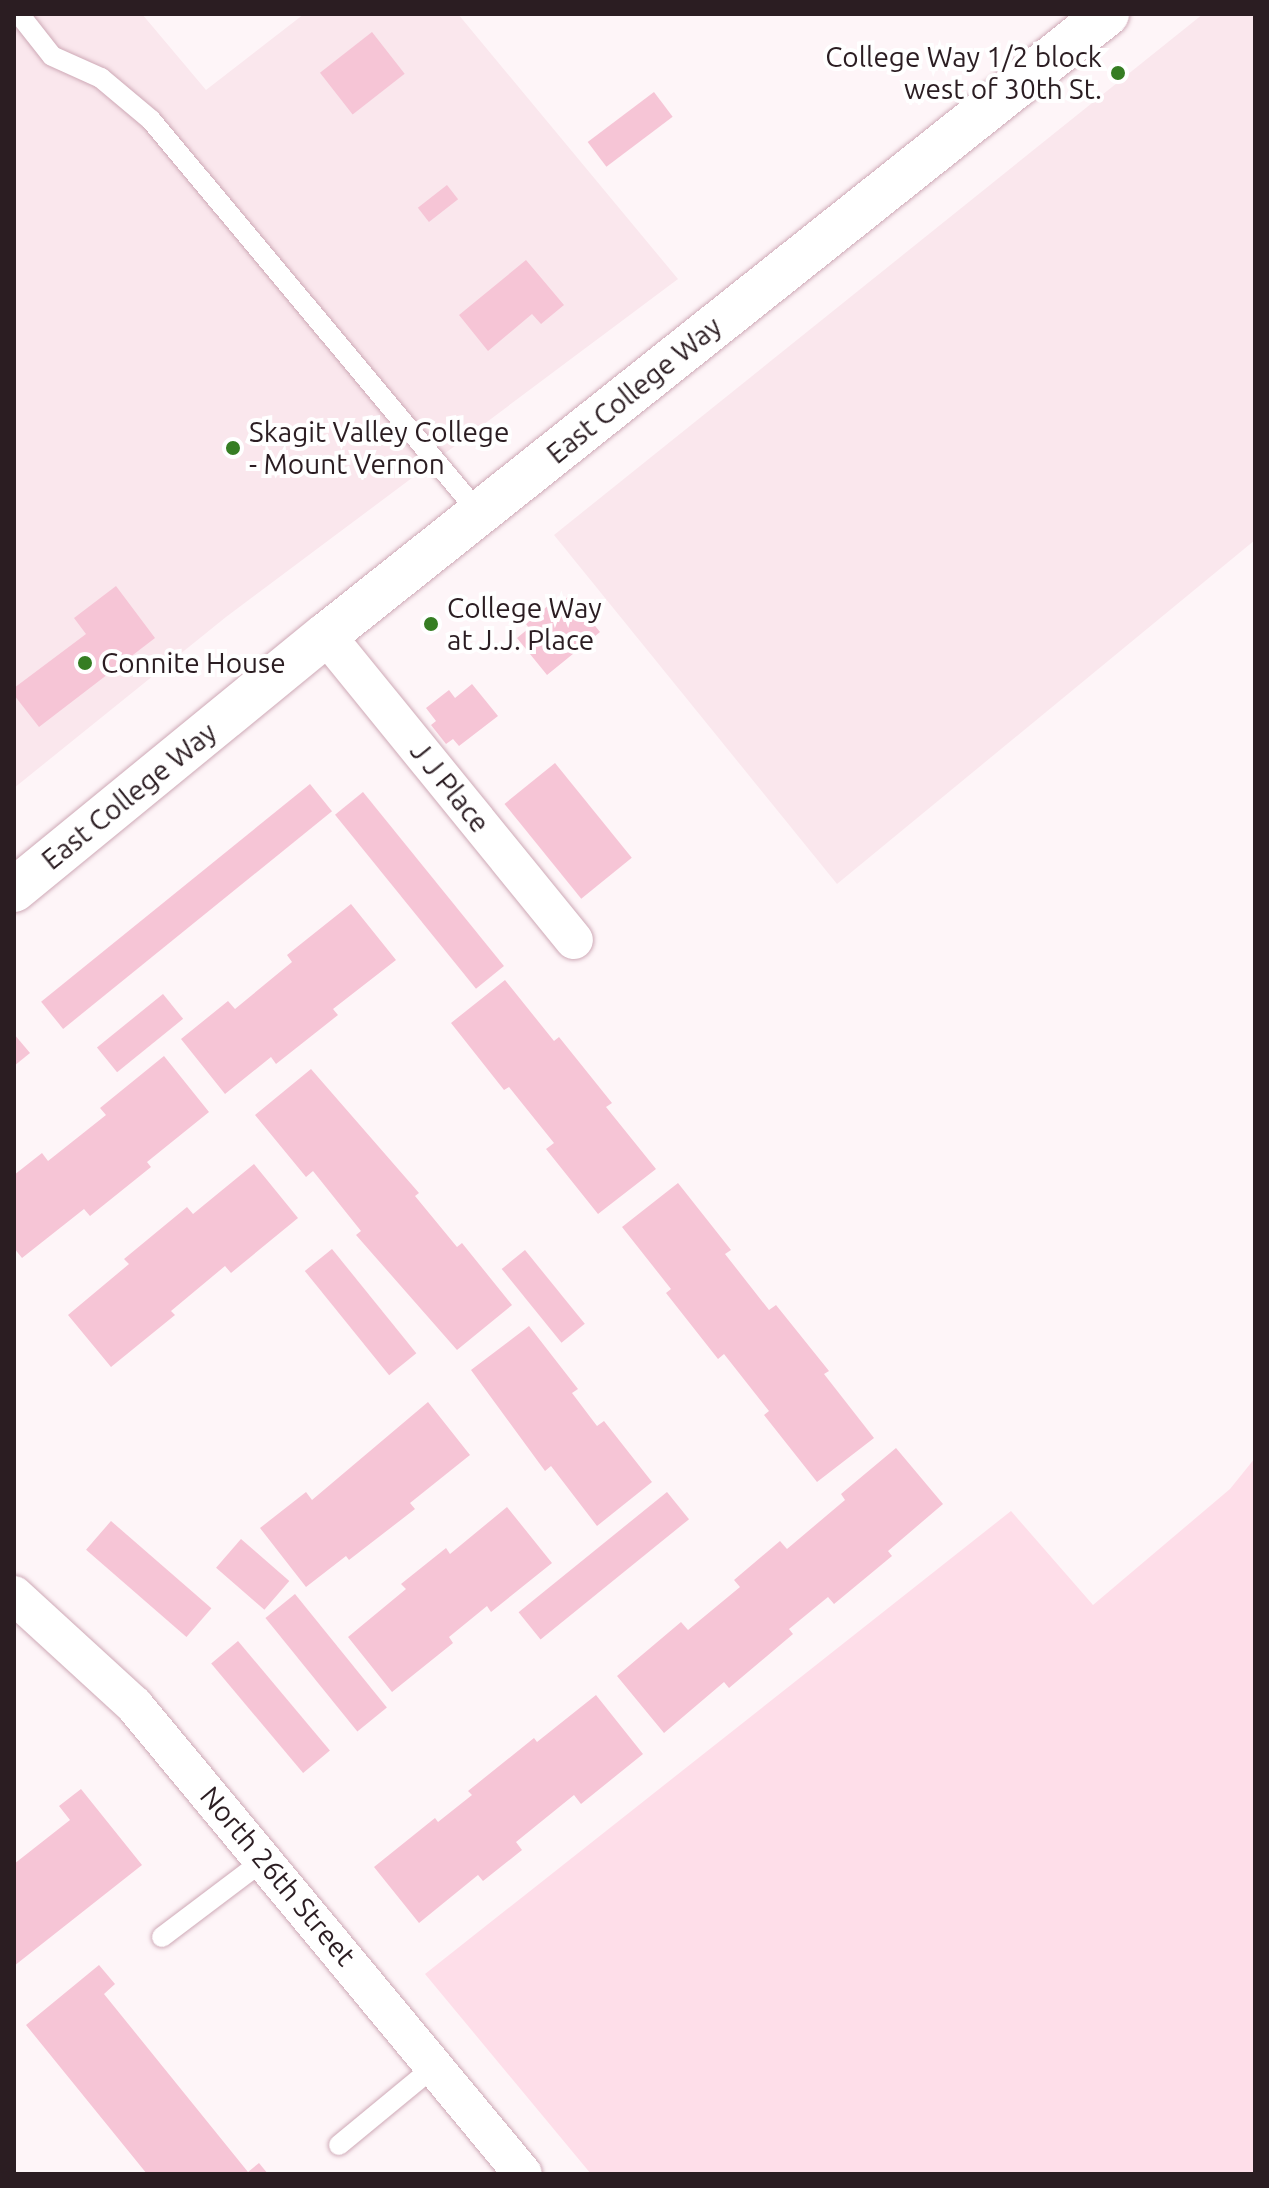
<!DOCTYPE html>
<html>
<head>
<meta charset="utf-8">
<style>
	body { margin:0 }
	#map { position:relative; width:1269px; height:2188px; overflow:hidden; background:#fef5f8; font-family:Ubuntu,sans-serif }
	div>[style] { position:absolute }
	.built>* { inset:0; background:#fae7ed }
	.green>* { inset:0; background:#fedee9 }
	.building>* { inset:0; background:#f6c5d6; transform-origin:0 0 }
	.roads { filter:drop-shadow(0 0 2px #cea9b6) drop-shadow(0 0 2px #cea9b6) }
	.service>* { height:20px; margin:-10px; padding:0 10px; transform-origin:10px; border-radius:10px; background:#fff }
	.minor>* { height:38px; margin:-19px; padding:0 19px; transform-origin:19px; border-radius:19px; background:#fff }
	.secondary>* { height:44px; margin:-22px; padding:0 22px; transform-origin:22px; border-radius:22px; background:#fff }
	.dots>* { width:22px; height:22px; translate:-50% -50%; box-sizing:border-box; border:4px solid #fff; border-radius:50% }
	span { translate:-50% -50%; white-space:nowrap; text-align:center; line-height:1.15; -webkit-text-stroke:8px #fff; paint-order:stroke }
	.poi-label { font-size:28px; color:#2b1d22 }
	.right { translate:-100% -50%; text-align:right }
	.left { translate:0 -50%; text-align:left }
	.street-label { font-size:28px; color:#2b1d22 }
	.frame { position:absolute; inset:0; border:16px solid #2b1d22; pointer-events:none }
</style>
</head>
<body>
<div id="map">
	<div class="built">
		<div style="clip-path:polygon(14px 14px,142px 14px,206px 90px,304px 14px,458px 14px,678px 279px,226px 617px,14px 788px)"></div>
		<div style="clip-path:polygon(1203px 14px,1255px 14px,1255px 540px,837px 884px,554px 535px)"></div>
	</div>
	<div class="green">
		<div style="clip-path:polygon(1255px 1458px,1255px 2174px,591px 2174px,425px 1974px,1011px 1511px,1093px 1605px,1230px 1489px)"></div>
	</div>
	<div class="building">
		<div style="left:372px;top:32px;width:53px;height:66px;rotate:52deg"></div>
		<div style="left:654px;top:92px;width:31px;height:83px;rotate:53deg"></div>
		<div style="left:447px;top:185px;width:18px;height:37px;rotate:52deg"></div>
		<div style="clip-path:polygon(526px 260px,564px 305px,541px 324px,532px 314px,488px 351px,459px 315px)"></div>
		<div style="clip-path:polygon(116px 586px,155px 638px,39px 727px,14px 695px,14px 688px,86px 634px,74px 618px)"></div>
		<div style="clip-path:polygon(570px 595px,600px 632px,547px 675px,517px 638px,529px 628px,526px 624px,550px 604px,554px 609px)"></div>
		<div style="clip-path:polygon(472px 684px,498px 716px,459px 746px,453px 739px,446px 744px,431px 725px,436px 721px,426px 708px,449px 690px,455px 698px)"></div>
		<div style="left:555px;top:763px;width:122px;height:65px;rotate:51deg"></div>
		<div style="left:310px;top:784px;width:35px;height:346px;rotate:51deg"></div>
		<div style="left:363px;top:792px;width:224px;height:36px;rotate:51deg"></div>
		<div style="clip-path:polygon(351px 904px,396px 960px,333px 1009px,338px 1015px,276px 1064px,271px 1057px,225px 1094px,181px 1039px,228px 1001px,235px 1009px,292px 962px,287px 955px)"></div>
		<div style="clip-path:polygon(505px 980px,554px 1041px,559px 1037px,612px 1103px,606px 1107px,656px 1169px,598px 1214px,546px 1149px,554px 1143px,509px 1087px,504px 1090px,451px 1023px)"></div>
		<div style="left:163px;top:994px;width:32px;height:85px;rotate:51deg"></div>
		<div style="clip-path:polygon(14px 1034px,30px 1053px,14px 1066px)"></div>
		<div style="clip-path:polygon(164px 1056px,209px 1112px,147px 1162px,151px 1167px,90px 1216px,84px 1209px,22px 1258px,14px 1248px,14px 1175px,42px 1153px,48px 1161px,106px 1115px,100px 1108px)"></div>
		<div style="clip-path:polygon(311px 1069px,419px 1193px,415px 1196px,457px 1247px,462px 1243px,512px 1305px,457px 1350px,356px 1235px,361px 1231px,313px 1171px,306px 1177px,255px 1115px)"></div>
		<div style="clip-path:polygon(254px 1164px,298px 1218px,231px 1273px,225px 1266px,171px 1311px,175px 1315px,111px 1367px,68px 1315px,129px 1264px,124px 1259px,187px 1207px,193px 1214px)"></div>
		<div style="clip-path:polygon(678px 1183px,731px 1250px,725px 1254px,769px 1310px,776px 1305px,829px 1371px,824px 1374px,874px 1438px,817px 1482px,764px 1415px,769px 1411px,724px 1354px,718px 1359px,666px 1293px,671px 1289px,622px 1227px)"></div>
		<div style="left:332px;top:1249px;width:134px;height:35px;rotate:51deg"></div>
		<div style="left:525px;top:1250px;width:95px;height:30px;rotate:51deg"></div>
		<div style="clip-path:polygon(529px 1326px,578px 1389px,572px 1393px,597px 1426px,604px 1421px,652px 1482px,597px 1526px,551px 1466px,545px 1471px,471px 1370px)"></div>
		<div style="clip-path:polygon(428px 1402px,470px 1455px,410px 1503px,415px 1509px,349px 1560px,346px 1556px,306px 1587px,260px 1528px,306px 1492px,312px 1500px)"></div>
		<div style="clip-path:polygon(896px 1448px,943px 1504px,888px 1551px,892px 1556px,834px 1604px,828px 1597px,789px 1629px,793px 1634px,729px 1688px,724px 1682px,664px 1733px,617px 1676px,681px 1622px,688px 1630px,740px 1587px,734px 1580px,780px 1541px,787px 1549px,845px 1500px,841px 1494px)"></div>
		<div style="left:667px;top:1492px;width:35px;height:191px;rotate:51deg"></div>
		<div style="clip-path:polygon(507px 1507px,552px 1563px,491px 1612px,487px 1606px,449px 1637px,453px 1643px,392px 1692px,348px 1637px,406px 1589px,401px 1584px,446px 1548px,450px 1554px)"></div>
		<div style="left:111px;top:1521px;width:133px;height:38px;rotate:41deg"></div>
		<div style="left:241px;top:1539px;width:64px;height:38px;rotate:41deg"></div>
		<div style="left:295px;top:1594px;width:146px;height:38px;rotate:51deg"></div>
		<div style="left:238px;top:1641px;width:143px;height:35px;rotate:50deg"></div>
		<div style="clip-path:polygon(596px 1695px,643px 1754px,581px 1804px,574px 1795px,516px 1842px,522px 1850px,483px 1881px,478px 1875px,419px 1923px,374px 1867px,435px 1818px,438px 1822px,472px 1795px,468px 1791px,534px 1738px,537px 1742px)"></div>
		<div style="clip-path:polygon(81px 1789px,142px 1865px,14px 1966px,14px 1864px,70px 1820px,59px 1806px)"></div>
		<div style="clip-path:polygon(99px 1965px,115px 1984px,104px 1994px,248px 2172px,259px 2163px,268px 2174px,147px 2174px,26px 2025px)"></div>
	</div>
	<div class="roads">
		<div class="service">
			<div style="left:19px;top:14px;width:53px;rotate:51.8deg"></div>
			<div style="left:52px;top:56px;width:54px;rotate:24.2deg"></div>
			<div style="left:101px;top:78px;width:65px;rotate:40deg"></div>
			<div style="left:151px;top:120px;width:512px;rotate:50.15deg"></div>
			<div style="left:162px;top:1937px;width:129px;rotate:-37.1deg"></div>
			<div style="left:339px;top:2145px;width:126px;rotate:-39.5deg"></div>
		</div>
		<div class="minor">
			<div style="left:326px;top:635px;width:393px;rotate:50.9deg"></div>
			<div style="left:14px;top:1595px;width:163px;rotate:42.5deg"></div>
			<div style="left:134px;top:1705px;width:609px;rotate:50.33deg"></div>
		</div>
		<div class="secondary">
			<div style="left:14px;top:890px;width:403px;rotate:-39.3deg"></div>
			<div style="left:326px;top:635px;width:998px;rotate:-38.49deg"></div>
		</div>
	</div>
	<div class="dots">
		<div style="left:1118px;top:73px;background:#367d23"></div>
		<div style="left:233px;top:448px;background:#367d23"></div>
		<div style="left:431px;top:624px;background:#367d23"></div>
		<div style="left:85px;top:663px;background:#367d23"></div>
	</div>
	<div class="poi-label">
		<span class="right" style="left:1102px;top:73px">College Way 1/2 block<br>west of 30th St.</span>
		<span class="left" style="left:249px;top:448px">Skagit Valley College<br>- Mount Vernon</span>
		<span class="left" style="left:447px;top:624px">College Way<br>at J.J. Place</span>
		<span class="left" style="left:101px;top:663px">Connite House</span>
	</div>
	<div class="street-label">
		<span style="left:634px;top:390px;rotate:-39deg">East College Way</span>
		<span style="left:450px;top:787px;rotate:51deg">J J Place</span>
		<span style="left:129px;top:796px;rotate:-39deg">East College Way</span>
		<span style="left:278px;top:1876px;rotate:50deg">North 26th Street</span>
	</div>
	<div class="frame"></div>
</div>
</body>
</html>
